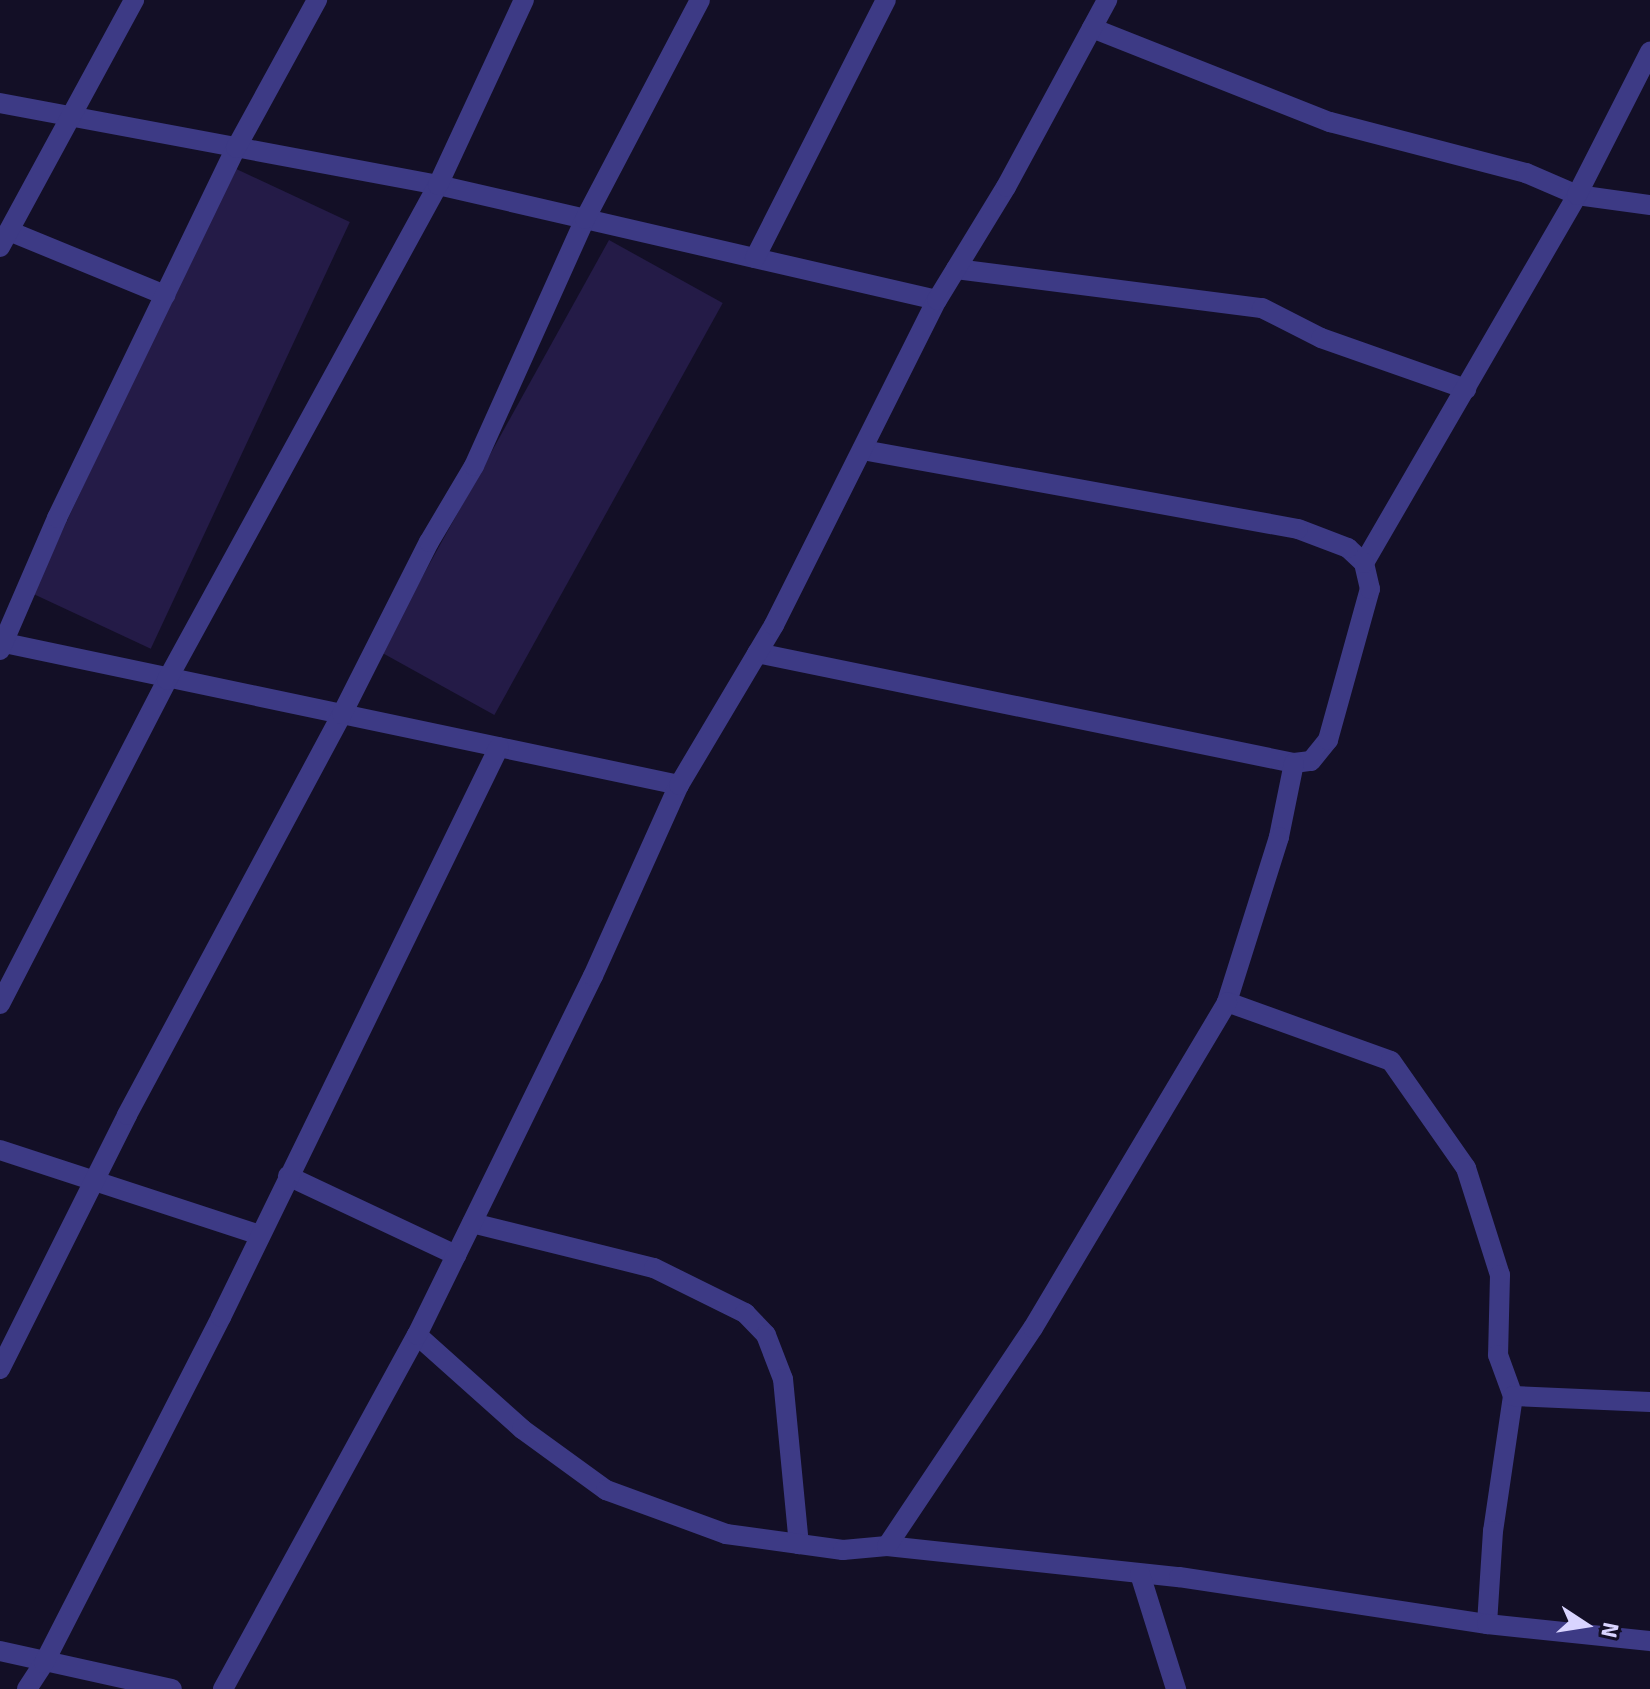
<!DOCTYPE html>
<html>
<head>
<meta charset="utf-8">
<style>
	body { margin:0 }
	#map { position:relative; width:1650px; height:1689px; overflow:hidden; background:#130f26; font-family:Signika,sans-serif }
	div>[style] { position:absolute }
	.building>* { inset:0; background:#241b47; transform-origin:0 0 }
	.minor>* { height:20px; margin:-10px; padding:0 10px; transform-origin:10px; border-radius:10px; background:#3d3a85 }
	span { translate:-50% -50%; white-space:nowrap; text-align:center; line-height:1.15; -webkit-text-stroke:6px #130f26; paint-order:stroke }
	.north { position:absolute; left:1546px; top:1585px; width:80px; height:80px; -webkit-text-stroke:6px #130f26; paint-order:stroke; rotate:102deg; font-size:22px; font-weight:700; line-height:32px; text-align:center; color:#d9d4ff }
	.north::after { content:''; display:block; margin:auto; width:28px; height:36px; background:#d9d4ff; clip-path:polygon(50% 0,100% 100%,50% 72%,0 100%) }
</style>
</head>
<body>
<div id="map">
	<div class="building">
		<div style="left:232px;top:167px;width:130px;height:471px;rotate:25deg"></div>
		<div style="left:609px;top:240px;width:130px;height:471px;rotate:29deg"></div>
	</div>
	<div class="minor">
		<div style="left:1092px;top:28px;width:256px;rotate:21.6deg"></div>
		<div style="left:1330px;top:122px;width:203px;rotate:14.6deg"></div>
		<div style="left:1526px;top:173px;width:56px;rotate:23.3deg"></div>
		<div style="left:1577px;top:195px;width:74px;rotate:7.8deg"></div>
		<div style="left:0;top:103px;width:446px;rotate:10.6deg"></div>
		<div style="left:438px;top:185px;width:512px;rotate:12.98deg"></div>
		<div style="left:9px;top:231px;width:169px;rotate:22.3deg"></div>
		<div style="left:0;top:247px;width:281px;rotate:-61.5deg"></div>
		<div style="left:755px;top:258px;width:289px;rotate:-63.1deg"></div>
		<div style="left:956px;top:269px;width:308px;rotate:7.3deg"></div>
		<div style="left:1262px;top:308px;width:66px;rotate:27deg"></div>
		<div style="left:1321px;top:338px;width:154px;rotate:19.4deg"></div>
		<div style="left:1364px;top:563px;width:425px;rotate:-59.9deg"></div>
		<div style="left:1577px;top:195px;width:161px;rotate:-63deg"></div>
		<div style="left:0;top:642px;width:694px;rotate:11.89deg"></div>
		<div style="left:0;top:650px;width:144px;rotate:-66.6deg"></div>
		<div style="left:57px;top:518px;width:411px;rotate:-64.2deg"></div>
		<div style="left:236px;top:148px;width:169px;rotate:-61.3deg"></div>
		<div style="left:757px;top:653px;width:548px;rotate:11.58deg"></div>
		<div style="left:1294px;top:763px;width:17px;rotate:-7deg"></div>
		<div style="left:1311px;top:761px;width:27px;rotate:-51deg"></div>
		<div style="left:1328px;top:740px;width:157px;rotate:-74.5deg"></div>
		<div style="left:1370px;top:589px;width:27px;rotate:-103deg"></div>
		<div style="left:1364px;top:563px;width:22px;rotate:-137deg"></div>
		<div style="left:1348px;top:548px;width:53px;rotate:-159.2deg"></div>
		<div style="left:1298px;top:529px;width:443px;rotate:-169.7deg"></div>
		<div style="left:1294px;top:763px;width:76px;rotate:101.5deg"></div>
		<div style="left:1279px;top:837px;width:173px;rotate:107.5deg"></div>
		<div style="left:1227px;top:1002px;width:174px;rotate:19.8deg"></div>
		<div style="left:1391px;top:1061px;width:131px;rotate:55deg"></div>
		<div style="left:1466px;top:1168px;width:112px;rotate:72.4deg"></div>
		<div style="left:1500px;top:1275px;width:80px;rotate:91.4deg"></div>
		<div style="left:1498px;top:1355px;width:44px;rotate:69.9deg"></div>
		<div style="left:1513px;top:1396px;width:136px;rotate:98.4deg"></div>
		<div style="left:1493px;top:1531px;width:93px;rotate:93.7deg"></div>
		<div style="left:0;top:1004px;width:365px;rotate:-62.7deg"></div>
		<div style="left:167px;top:680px;width:564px;rotate:-61.3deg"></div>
		<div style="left:438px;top:185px;width:204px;rotate:-65.1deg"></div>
		<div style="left:0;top:1150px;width:274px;rotate:18.1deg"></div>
		<div style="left:288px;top:1176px;width:186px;rotate:25.2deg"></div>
		<div style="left:472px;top:1223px;width:187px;rotate:13.9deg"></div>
		<div style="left:654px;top:1268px;width:102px;rotate:26.3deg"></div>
		<div style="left:745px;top:1313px;width:30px;rotate:46deg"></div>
		<div style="left:766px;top:1335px;width:47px;rotate:68.9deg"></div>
		<div style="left:783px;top:1379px;width:166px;rotate:84.5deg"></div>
		<div style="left:417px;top:1335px;width:141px;rotate:41.8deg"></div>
		<div style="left:522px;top:1429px;width:104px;rotate:36deg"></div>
		<div style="left:606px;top:1490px;width:128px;rotate:20.1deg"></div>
		<div style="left:726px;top:1534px;width:118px;rotate:7.8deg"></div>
		<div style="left:843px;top:1550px;width:44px;rotate:-5.2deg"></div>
		<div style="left:887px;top:1546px;width:294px;rotate:6.1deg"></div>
		<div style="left:1179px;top:1577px;width:312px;rotate:8.7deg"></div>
		<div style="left:1487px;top:1624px;width:164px;rotate:6deg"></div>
		<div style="left:0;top:1369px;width:284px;rotate:-63.4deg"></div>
		<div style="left:127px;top:1115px;width:455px;rotate:-61.8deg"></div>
		<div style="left:342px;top:714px;width:193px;rotate:-63.2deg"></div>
		<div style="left:429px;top:542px;width:88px;rotate:-59.4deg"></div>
		<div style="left:474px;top:466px;width:271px;rotate:-65.8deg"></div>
		<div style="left:585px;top:219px;width:247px;rotate:-62.3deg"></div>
		<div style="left:1513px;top:1396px;width:137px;rotate:2.5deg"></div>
		<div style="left:887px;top:1546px;width:262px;rotate:-56.2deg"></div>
		<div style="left:1033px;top:1328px;width:379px;rotate:-59.2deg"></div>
		<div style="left:1140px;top:1574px;width:121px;rotate:72.6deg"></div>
		<div style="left:0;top:1651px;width:176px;rotate:12.5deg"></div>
		<div style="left:27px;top:1689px;width:31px;rotate:-57deg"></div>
		<div style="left:44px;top:1663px;width:389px;rotate:-62.9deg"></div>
		<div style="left:221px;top:1317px;width:634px;rotate:-64deg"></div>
		<div style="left:223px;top:1689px;width:404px;rotate:-61.3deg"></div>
		<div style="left:417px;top:1335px;width:400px;rotate:-63.9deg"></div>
		<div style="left:593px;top:976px;width:209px;rotate:-65.8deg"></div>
		<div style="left:679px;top:785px;width:186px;rotate:-59.3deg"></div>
		<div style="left:774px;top:625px;width:364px;rotate:-63.4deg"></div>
		<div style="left:937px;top:300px;width:132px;rotate:-58.6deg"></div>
		<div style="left:1006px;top:187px;width:213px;rotate:-61.6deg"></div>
	</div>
	<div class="north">N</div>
</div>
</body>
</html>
